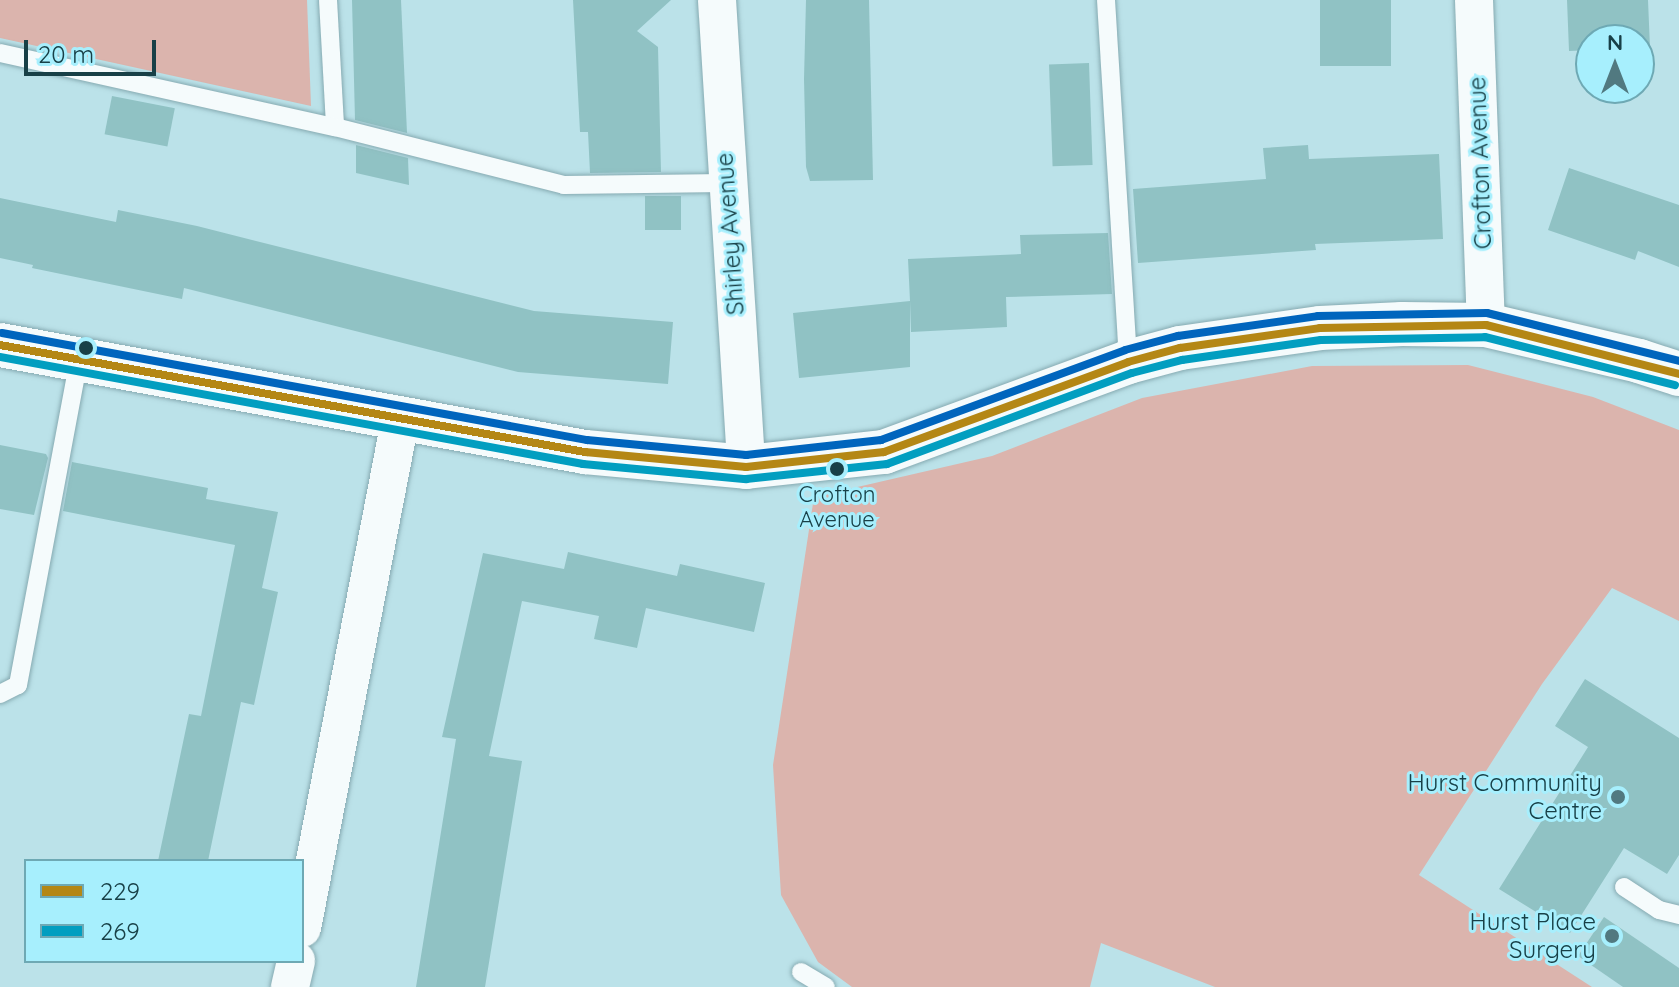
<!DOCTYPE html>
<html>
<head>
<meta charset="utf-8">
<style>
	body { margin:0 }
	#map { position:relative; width:1679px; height:987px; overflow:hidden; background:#bbe2e9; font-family:Quicksand,sans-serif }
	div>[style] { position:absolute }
	.green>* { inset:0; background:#dbb4ad }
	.building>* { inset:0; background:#90c2c4; transform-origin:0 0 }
	.roads { filter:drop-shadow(0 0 2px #86aab1) drop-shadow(0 0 2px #86aab1) }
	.lane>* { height:18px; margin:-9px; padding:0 9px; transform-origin:9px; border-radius:9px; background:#f5fbfc }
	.street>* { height:38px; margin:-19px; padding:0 19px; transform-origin:19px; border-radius:19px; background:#f5fbfc }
	.primary>* { height:44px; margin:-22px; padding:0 22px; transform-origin:22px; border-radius:22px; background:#f5fbfc }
	.bus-1>* { height:8px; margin:-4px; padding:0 4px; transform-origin:4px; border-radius:4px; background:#b48715 }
	.bus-2>* { height:8px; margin:-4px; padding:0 4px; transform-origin:4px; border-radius:4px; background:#029ec0 }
	.bus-3>* { height:8px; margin:-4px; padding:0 4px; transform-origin:4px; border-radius:4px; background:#0065bd }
	.dots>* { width:22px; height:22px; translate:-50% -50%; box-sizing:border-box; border:4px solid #a7effd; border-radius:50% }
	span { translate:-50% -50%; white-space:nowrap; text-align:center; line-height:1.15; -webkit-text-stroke:6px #a7effd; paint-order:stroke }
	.bus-label { font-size:22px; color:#184047 }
	.street-label { font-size:24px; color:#184047 }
	.poi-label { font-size:24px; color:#184047 }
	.right { translate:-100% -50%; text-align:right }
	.legend { position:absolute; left:24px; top:859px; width:280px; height:104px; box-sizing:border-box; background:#a7effd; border:2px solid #6ea9b4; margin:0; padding:10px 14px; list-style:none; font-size:24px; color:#184047 }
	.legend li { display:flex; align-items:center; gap:16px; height:40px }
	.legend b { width:40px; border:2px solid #6ea9b4 }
	.north { position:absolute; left:1575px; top:24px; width:80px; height:80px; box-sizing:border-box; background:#a7effd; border:2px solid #6ea9b4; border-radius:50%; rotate:0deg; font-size:22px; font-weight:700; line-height:32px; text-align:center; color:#184047 }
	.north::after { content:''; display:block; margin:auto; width:28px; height:36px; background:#517980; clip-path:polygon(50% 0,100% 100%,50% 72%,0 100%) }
	.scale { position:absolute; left:24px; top:40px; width:132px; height:36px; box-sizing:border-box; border:4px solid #184047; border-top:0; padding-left:10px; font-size:24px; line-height:28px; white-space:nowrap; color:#184047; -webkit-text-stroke:6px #a7effd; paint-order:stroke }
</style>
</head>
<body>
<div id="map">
	<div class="green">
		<div style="clip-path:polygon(0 0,307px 0,311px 106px,0 38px)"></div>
		<div style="clip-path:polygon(1468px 365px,1593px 397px,1679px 430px,1679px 621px,1612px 588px,1542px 684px,1419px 875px,1592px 987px,1215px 987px,1101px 943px,1090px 987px,852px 987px,818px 962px,781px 895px,773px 765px,814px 497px,992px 456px,1142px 398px,1312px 366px)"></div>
	</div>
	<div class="building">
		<div style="clip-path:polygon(352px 0,401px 0,407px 133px,355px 120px)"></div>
		<div style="clip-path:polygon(573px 0,671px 0,637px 31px,658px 47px,661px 172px,590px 173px,588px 132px,580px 132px)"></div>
		<div style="clip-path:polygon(806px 0,869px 0,873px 180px,810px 181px,806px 167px,804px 79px)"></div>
		<div style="left:1320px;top:0;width:71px;height:66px"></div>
		<div style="clip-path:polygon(1567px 0,1648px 0,1650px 48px,1639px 48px,1639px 40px,1591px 40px,1591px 50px,1569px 51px)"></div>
		<div style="left:1089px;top:63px;width:102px;height:40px;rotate:88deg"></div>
		<div style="left:112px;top:96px;width:64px;height:39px;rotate:11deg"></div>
		<div style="clip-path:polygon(356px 145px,408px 158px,409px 185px,356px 173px)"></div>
		<div style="clip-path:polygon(1308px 145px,1309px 159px,1439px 154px,1443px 239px,1315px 244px,1316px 250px,1138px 263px,1133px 189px,1266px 179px,1263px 148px)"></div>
		<div style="clip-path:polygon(1569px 168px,1679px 205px,1679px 267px,1638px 251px,1635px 260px,1548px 230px)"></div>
		<div style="left:645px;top:196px;width:36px;height:34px"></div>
		<div style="clip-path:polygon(0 198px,116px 222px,118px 210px,197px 226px,534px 311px,673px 322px,668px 384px,518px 372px,184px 288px,182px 299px,32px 268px,33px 265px,0 258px)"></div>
		<div style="clip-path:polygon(1108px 233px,1112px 294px,1006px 297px,1007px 327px,911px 332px,910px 301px,910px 367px,799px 378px,793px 313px,910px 301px,908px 259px,1021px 254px,1020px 235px)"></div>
		<div style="clip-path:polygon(0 445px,46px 454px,48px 458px,34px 515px,0 509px)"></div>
		<div style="clip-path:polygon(72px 462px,208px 488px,206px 499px,278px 512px,262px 588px,278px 592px,254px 705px,241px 702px,208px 861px,158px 861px,189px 714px,201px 716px,235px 545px,63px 511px)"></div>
		<div style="clip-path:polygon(568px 552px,677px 576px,680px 564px,765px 583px,754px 632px,646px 608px,637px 648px,594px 639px,599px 616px,522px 601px,489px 756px,522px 761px,485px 987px,416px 987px,456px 739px,442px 737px,483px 553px,564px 569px)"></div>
		<div style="clip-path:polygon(1585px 679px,1679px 738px,1679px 855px,1667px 874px,1624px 848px,1570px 933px,1499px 889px,1588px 747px,1555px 726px)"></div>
		<div style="clip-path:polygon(1604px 917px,1679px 968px,1679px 987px,1623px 987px,1578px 956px)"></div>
	</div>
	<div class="roads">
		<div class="lane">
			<div style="left:328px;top:0;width:127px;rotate:86.8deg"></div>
			<div style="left:335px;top:127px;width:236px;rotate:14.2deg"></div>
			<div style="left:564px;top:185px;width:162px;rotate:-0.7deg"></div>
			<div style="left:1106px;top:0;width:363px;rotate:86.5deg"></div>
			<div style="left:0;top:53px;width:343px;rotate:12.5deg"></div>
			<div style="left:0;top:694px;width:20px;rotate:-27deg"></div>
			<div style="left:18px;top:685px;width:333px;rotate:-79.4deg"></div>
			<div style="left:1624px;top:887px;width:42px;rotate:33.3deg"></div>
			<div style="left:1659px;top:910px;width:21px;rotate:14deg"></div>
			<div style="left:801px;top:972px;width:29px;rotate:31deg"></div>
		</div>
		<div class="street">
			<div style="left:717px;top:0;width:468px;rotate:86.4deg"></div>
			<div style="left:1474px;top:0;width:325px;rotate:87.9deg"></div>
			<div style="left:302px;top:928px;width:516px;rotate:-79.06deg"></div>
			<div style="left:290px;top:987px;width:27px;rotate:-77deg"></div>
		</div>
		<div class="primary">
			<div style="left:0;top:345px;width:595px;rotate:10.37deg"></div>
			<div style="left:585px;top:452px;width:162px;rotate:5.3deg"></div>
			<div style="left:746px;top:467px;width:139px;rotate:-6.2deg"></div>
			<div style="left:884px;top:452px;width:260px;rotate:-20.2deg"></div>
			<div style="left:1128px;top:362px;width:54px;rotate:-15.1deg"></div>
			<div style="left:1180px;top:348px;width:141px;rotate:-8.1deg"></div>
			<div style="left:1320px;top:328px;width:82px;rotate:-2.8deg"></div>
			<div style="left:1402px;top:324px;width:84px;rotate:0.7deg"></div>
			<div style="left:1486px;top:325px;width:157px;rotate:13.2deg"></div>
			<div style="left:1639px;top:361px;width:42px;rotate:18deg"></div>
		</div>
	</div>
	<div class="bus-1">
		<div style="left:0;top:345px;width:595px;rotate:10.37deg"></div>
		<div style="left:585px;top:452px;width:162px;rotate:5.3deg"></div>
		<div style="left:746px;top:467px;width:139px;rotate:-6.2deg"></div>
		<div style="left:884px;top:452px;width:260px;rotate:-20.2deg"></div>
		<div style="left:1128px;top:362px;width:54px;rotate:-15.1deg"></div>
		<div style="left:1180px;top:348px;width:141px;rotate:-8.1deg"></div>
		<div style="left:1320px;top:328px;width:166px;rotate:-1deg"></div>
		<div style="left:1486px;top:325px;width:199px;rotate:14.2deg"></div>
	</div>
	<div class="bus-2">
		<div style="left:0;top:357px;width:593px;rotate:10.4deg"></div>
		<div style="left:583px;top:464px;width:164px;rotate:5.3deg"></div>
		<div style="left:746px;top:479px;width:142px;rotate:-6.1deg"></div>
		<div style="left:887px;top:464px;width:261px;rotate:-20.4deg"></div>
		<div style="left:1132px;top:373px;width:52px;rotate:-14.6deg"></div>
		<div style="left:1182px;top:360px;width:140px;rotate:-8.2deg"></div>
		<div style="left:1321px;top:340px;width:164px;rotate:-1deg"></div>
		<div style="left:1485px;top:337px;width:196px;rotate:14.2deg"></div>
	</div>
	<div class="bus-3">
		<div style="left:2px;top:333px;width:595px;rotate:10.37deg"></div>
		<div style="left:587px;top:440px;width:160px;rotate:5.4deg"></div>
		<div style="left:746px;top:455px;width:136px;rotate:-6.3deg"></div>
		<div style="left:881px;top:440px;width:260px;rotate:-20.2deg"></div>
		<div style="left:1125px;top:350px;width:55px;rotate:-14.8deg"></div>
		<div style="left:1178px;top:336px;width:141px;rotate:-8.1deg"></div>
		<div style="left:1318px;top:316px;width:169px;rotate:-1deg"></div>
		<div style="left:1487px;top:313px;width:198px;rotate:14deg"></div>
	</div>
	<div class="dots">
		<div style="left:86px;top:348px;background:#184047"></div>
		<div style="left:837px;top:469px;background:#184047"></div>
		<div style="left:1618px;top:797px;background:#517980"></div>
		<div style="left:1612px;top:936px;background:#517980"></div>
	</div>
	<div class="bus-label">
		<span style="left:837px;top:507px">Crofton<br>Avenue</span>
	</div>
	<div class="street-label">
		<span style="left:1480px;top:163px;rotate:-92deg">Crofton Avenue</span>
		<span style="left:730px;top:234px;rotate:-94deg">Shirley Avenue</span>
	</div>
	<div class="poi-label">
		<span class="right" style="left:1602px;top:797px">Hurst Community<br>Centre</span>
		<span class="right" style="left:1596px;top:936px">Hurst Place<br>Surgery</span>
	</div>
	<ul class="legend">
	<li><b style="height:10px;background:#b48715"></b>229</li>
	<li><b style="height:10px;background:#029ec0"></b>269</li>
	</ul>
	<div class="north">N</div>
	<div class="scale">20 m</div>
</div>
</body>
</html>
